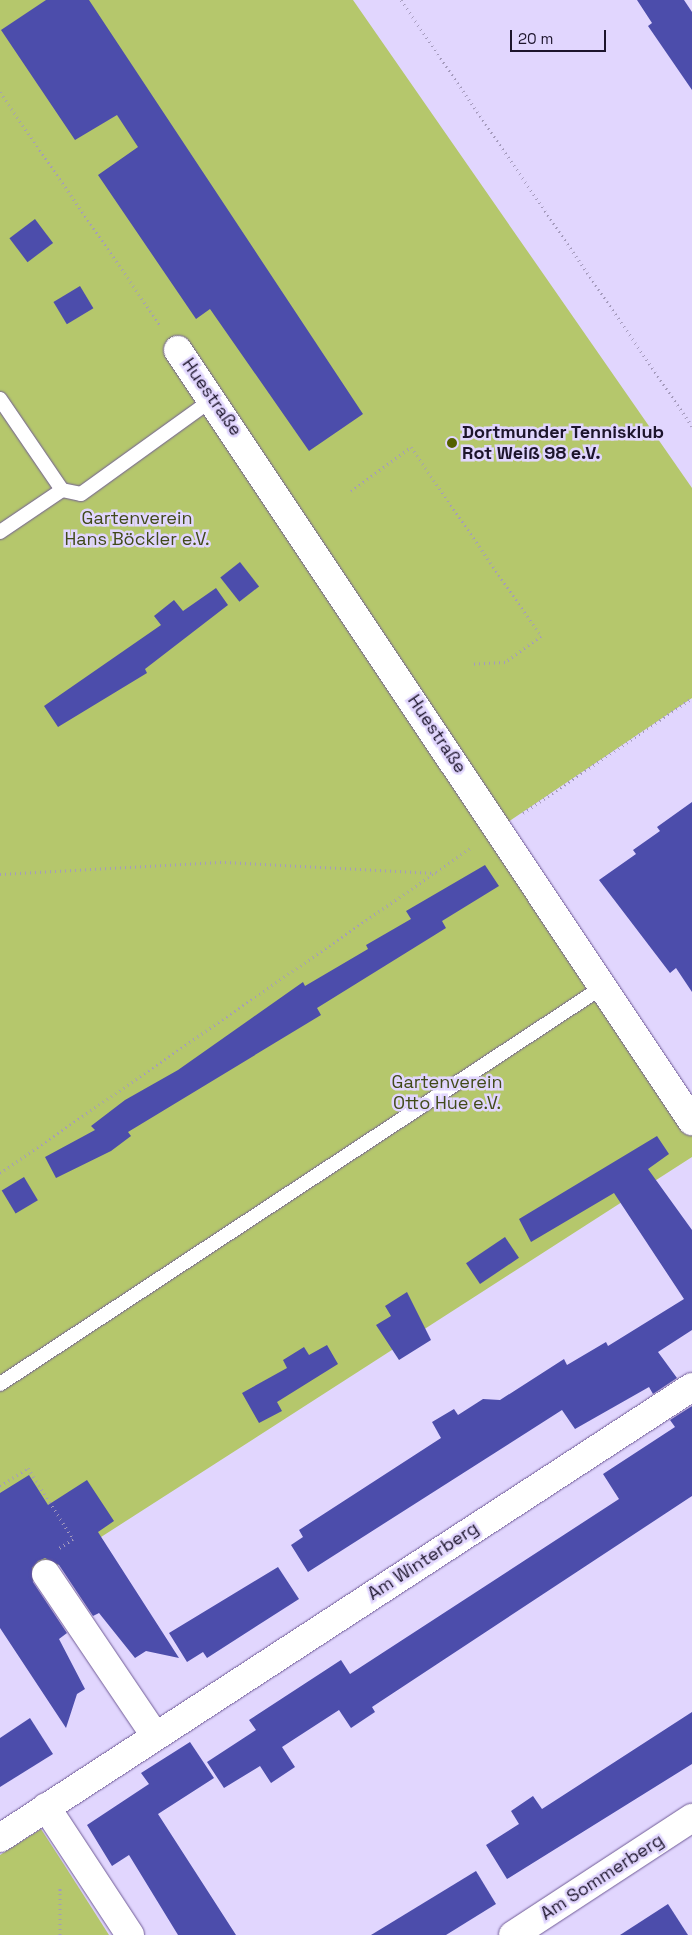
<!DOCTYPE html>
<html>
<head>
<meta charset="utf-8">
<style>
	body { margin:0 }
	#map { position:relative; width:692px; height:1935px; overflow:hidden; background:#e1d6fe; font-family:"Space Grotesk",sans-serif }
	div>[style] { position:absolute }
	.green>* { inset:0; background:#b5c76c }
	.building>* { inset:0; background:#4c4dab; transform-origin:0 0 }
	.path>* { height:3px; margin-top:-1.5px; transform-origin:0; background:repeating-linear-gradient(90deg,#a59bbd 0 1px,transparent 0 5px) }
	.roads { filter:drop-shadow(0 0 1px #705c97) drop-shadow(0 0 1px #705c97) }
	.lane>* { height:14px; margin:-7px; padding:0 7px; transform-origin:7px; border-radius:7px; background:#fff }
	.street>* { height:28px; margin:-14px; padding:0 14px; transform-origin:14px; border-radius:14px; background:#fff }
	.dots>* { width:14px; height:14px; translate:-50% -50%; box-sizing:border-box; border:2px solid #e1d6fe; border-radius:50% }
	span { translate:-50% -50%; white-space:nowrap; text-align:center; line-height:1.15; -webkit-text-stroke:5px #e1d6fe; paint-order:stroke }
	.street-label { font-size:18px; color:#1d152c }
	.poi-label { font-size:18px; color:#1d152c; font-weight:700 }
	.left { translate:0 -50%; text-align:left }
	.park-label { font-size:18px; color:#414a1a }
	.scale { position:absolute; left:510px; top:30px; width:96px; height:22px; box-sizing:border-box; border:2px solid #1d152c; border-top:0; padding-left:6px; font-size:15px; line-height:18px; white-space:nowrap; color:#1d152c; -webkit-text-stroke:4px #e1d6fe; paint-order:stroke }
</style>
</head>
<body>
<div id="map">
	<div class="green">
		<div style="clip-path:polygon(0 0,353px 0,692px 488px,692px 698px,499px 828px,692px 1121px,692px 1157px,0 1602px)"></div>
		<div style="clip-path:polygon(41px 1829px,65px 1866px,109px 1935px,0 1935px,0 1855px)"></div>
	</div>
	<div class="building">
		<div style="clip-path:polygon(46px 0,89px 0,363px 414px,309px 451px,210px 309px,196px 319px,98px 175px,138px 147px,117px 115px,75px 140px,1px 30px)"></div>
		<div style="clip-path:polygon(637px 0,684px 0,692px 12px,692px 90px,648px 26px,652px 23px)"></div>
		<div style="left:35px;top:219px;width:30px;height:32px;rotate:53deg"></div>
		<div style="left:80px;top:286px;width:26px;height:31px;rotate:59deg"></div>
		<div style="left:240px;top:562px;width:31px;height:25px;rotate:52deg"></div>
		<div style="clip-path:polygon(216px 588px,228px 605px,145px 669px,147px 673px,58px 727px,44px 706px,161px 625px,154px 616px,174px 600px,183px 611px)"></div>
		<div style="clip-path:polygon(692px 802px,692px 992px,676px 968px,670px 973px,599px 880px,636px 854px,633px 850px,660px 831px,657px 827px)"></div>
		<div style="clip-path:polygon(485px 865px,499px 886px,442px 921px,446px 928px,317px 1008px,321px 1015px,128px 1132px,131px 1136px,111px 1151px,56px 1178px,45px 1157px,95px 1130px,91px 1126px,125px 1100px,178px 1070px,303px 982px,305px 986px,368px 949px,366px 945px,411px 919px,406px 911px)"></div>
		<div style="clip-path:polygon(657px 1136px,669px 1154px,648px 1169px,692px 1230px,692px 1330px,658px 1352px,677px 1378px,653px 1394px,649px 1387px,575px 1429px,562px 1410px,308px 1572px,291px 1545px,303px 1537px,299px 1530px,441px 1438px,432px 1422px,454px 1409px,458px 1415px,483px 1399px,500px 1400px,564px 1359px,567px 1365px,606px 1342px,608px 1346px,684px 1299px,614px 1193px,531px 1242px,519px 1219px)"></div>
		<div style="left:24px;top:1177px;width:27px;height:26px;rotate:59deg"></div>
		<div style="left:505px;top:1237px;width:25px;height:47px;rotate:56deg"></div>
		<div style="clip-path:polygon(407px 1292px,431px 1340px,399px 1360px,376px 1325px,391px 1316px,385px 1306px)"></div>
		<div style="clip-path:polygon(327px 1345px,338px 1364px,277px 1402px,282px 1411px,259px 1423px,242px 1393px,287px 1368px,283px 1360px,304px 1347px,309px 1355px)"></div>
		<div style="clip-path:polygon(692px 1406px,692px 1496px,372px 1707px,375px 1712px,351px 1728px,339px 1710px,282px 1747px,295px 1767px,271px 1783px,260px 1766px,224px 1788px,207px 1762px,256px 1730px,249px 1720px,341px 1660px,350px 1674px,619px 1499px,603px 1474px,675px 1427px,670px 1420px)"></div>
		<div style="clip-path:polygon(29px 1475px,48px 1505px,87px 1480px,114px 1521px,98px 1532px,179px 1658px,146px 1651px,135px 1658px,99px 1613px,93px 1616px,59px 1565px,45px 1558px,38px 1561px,32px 1568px,33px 1582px,67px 1633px,59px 1639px,85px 1689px,77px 1694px,66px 1728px,0 1628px,0 1493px)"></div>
		<div style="clip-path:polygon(278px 1567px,299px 1599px,207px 1658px,203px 1652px,187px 1662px,169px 1633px)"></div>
		<div style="clip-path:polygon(692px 1712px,692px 1764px,507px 1879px,486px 1845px,519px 1824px,511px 1811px,533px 1796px,542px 1809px)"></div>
		<div style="clip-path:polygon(30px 1718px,53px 1754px,0 1787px,0 1738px)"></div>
		<div style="clip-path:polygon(190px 1742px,214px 1778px,158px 1814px,236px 1935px,178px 1935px,129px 1855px,112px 1866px,87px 1825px,149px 1784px,141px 1773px)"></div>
		<div style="clip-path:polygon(476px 1871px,496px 1904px,446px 1935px,371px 1935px)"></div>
		<div style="clip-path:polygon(668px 1904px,688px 1935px,620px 1935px)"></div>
	</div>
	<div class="path">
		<div style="left:401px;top:0;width:516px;rotate:55.66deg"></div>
		<div style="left:0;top:92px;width:284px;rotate:55.5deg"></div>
		<div style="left:351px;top:491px;width:74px;rotate:-36.3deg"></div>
		<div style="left:411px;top:447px;width:229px;rotate:55.5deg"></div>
		<div style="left:541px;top:636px;width:44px;rotate:144.2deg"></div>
		<div style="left:505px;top:662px;width:34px;rotate:177deg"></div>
		<div style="left:523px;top:813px;width:204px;rotate:-34.2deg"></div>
		<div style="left:0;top:874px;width:225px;rotate:-3.1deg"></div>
		<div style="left:225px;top:862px;width:211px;rotate:3deg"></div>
		<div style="left:0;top:1173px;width:574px;rotate:-34.63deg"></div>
		<div style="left:0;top:1486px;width:33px;rotate:-33deg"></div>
		<div style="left:28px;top:1468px;width:84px;rotate:57.6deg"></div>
		<div style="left:73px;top:1539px;width:17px;rotate:147deg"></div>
		<div style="left:60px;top:1935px;width:49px;rotate:-90deg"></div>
	</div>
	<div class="roads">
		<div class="lane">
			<div style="left:0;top:399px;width:110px;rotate:55.7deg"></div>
			<div style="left:0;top:532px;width:75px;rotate:-34.1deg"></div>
			<div style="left:62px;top:490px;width:19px;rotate:12deg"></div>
			<div style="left:81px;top:494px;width:164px;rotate:-35.8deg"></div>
			<div style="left:0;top:1384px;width:720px;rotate:-33.38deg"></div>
		</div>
		<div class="street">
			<div style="left:178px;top:350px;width:927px;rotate:56.31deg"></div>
			<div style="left:46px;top:1574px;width:193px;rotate:56deg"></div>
			<div style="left:46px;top:1807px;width:153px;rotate:56.7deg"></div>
			<div style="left:0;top:1838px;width:826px;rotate:-33.09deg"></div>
			<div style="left:513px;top:1935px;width:214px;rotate:-33.2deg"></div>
		</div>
	</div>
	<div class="dots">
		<div style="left:452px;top:443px;background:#536000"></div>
	</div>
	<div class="street-label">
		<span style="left:212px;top:397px;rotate:55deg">Huestraße</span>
		<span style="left:437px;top:734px;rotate:56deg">Huestraße</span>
		<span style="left:423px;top:1561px;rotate:-33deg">Am Winterberg</span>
		<span style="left:602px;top:1877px;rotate:-33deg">Am Sommerberg</span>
	</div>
	<div class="poi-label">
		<span class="left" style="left:462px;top:443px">Dortmunder Tennisklub<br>Rot Weiß 98 e.V.</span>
	</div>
	<div class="park-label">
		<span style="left:137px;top:529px">Gartenverein<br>Hans Böckler e.V.</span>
		<span style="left:447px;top:1093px">Gartenverein<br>Otto Hue e.V.</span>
	</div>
	<div class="scale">20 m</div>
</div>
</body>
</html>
